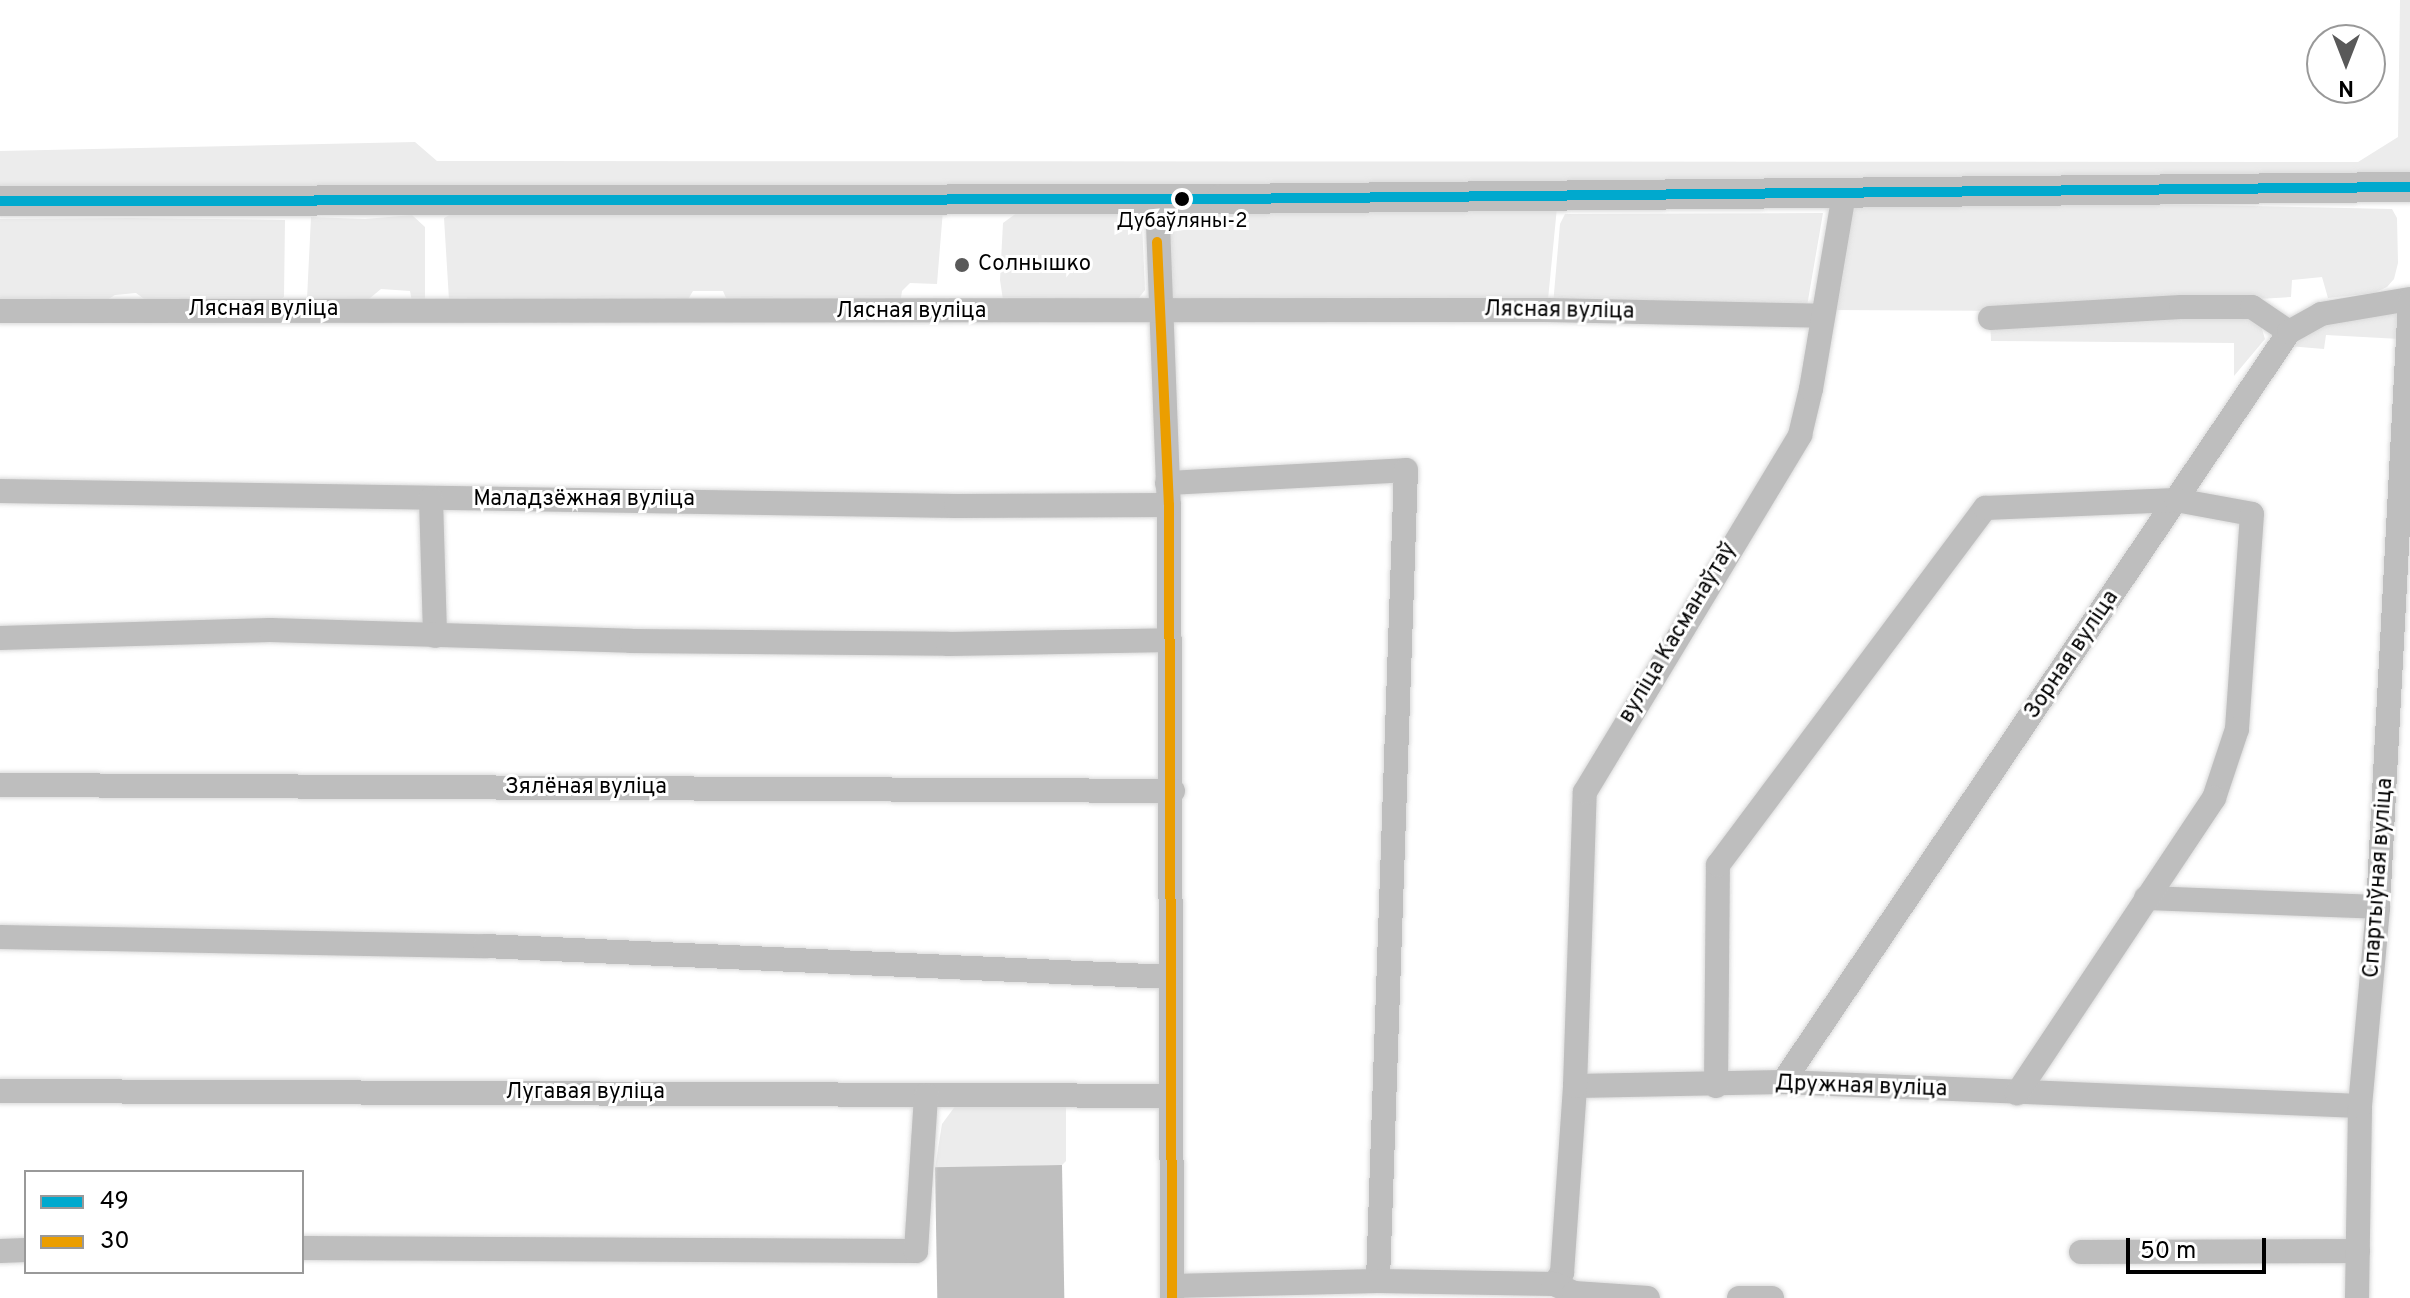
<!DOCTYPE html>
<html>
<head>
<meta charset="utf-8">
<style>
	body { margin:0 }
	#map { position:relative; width:2410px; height:1298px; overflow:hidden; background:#fff; font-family:Overpass,sans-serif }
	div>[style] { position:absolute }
	.green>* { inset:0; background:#ececec }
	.water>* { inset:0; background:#bfbfbf; transform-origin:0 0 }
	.roads { filter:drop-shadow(0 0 2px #dbdbdb) drop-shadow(0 0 2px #dbdbdb) }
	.minor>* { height:24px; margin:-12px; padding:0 12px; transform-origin:12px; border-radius:12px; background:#bebebe }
	.major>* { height:30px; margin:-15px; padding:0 15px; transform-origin:15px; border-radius:15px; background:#bebebe }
	.bus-1>* { height:10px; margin:-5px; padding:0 5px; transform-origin:5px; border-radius:5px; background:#00a9ce }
	.bus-2>* { height:10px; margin:-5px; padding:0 5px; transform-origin:5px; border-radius:5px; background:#eb9e00 }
	.dots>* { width:22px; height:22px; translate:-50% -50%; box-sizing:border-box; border:4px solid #fff; border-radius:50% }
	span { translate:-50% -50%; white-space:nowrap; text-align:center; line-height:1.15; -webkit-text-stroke:6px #fff; paint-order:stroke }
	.bus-label { font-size:20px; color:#000 }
	.poi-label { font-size:22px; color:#000 }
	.left { translate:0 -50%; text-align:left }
	.street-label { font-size:22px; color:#000 }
	.legend { position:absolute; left:24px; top:1170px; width:280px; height:104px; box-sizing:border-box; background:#fff; border:2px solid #999; margin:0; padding:10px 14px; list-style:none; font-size:24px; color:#000 }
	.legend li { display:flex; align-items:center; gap:16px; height:40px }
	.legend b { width:40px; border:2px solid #999 }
	.north { position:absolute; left:2306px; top:24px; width:80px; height:80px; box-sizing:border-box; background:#fff; border:2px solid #999; border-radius:50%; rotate:180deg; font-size:22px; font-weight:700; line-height:32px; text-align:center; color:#000 }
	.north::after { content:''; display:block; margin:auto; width:28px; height:36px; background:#595959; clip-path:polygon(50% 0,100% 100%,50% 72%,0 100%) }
	.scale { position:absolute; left:2126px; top:1238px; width:140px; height:36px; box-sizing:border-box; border:4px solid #000; border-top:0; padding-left:10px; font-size:24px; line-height:28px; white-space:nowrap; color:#000; -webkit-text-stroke:6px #fff; paint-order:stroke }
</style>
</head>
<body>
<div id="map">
	<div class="green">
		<div style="clip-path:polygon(2400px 0,2410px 0,2410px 187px,1558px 197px,1547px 310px,1159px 311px,1157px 234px,1204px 227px,1221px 200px,0 201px,0 151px,415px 142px,437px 161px,2358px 162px,2398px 137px)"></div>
		<div style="clip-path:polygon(2064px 202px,2392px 209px,2397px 218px,2398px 263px,2394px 279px,2387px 287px,2374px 293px,2328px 298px,2322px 277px,2292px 280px,2291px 297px,2063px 311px,1829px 310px,1852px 203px)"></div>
		<div style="clip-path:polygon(922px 208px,943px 210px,937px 284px,910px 283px,902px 291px,900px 305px,729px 305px,723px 291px,693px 291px,684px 306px,449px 300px,444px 218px,453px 213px,825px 215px)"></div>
		<div style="clip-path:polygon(1022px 209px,1122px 211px,1142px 223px,1145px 290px,1138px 299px,1003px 300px,1000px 280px,1003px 223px)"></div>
		<div style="clip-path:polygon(1823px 213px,1806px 312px,1553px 305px,1560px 224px,1565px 214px)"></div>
		<div style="clip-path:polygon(412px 215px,425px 227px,425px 300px,412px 302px,410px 291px,381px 289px,364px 303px,307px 299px,311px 217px,365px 219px)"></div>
		<div style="clip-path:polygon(131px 218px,285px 220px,284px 297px,275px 303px,147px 301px,136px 293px,115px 295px,102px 303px,0 299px,0 219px)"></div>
		<div style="clip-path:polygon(2401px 311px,2400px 339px,2326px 335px,2324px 349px,2288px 346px,2300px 325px)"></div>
		<div style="clip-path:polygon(2252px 314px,2260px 323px,2265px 339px,2234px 376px,2234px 343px,1991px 341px,1990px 318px)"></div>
		<div style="clip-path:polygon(956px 1105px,1066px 1105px,1066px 1161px,1062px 1165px,935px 1168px,942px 1124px)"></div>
	</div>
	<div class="water">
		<div style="left:1062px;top:1165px;width:133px;height:127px;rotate:89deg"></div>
	</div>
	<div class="roads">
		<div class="minor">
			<div style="left:1157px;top:198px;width:307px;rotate:87.8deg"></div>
			<div style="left:1169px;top:505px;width:793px;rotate:89.78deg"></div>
			<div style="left:0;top:311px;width:1547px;rotate:-0.04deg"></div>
			<div style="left:1547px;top:310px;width:275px;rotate:1.2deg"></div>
			<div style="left:1990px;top:318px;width:191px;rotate:-3.3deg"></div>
			<div style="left:2181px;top:307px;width:71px"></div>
			<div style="left:2252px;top:307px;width:45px;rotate:34deg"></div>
			<div style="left:1167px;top:483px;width:239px;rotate:-3.1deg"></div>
			<div style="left:1406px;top:470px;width:811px;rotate:91.98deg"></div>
			<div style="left:0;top:491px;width:956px;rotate:0.9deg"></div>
			<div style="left:956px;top:506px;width:213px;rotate:-0.3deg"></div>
			<div style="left:431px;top:499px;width:137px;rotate:88.3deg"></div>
			<div style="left:0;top:638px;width:270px;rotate:-1.7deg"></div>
			<div style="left:270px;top:630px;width:361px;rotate:1.7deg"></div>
			<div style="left:631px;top:641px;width:317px;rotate:0.5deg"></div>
			<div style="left:948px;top:644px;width:222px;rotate:-1deg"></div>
			<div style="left:0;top:785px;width:1173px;rotate:0.29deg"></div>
			<div style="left:2146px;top:898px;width:232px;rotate:2.2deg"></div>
			<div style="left:0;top:937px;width:485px;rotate:1.1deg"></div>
			<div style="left:485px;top:946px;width:685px;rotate:2.59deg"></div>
			<div style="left:1783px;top:1082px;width:905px;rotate:-55.99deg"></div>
			<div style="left:2289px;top:332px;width:37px;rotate:-29deg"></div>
			<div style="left:2321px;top:314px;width:90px;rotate:-9.6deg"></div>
			<div style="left:1575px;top:1086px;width:208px;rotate:-1.1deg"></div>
			<div style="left:1783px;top:1082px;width:577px;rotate:2.38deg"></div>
			<div style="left:1716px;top:1086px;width:221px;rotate:-89.5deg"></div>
			<div style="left:1718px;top:865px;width:446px;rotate:-53.2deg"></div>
			<div style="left:1985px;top:508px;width:191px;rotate:-2.4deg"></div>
			<div style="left:2176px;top:500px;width:77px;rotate:10.4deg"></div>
			<div style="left:2252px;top:514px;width:216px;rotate:94deg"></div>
			<div style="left:2237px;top:729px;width:73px;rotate:108.4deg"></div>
			<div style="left:2214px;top:798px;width:355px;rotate:123.7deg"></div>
			<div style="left:0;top:1091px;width:1170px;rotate:0.24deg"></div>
			<div style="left:302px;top:1248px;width:614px;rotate:0.28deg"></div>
			<div style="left:916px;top:1251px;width:156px;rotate:-86.3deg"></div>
			<div style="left:0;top:1251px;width:26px;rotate:-2deg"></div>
			<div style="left:2081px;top:1252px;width:277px;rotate:-0.2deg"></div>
			<div style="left:1554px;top:1284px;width:14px;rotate:-54deg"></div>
			<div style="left:1562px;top:1273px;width:187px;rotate:-86deg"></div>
			<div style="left:1575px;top:1086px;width:294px;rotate:-88.1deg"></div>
			<div style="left:1585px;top:792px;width:417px;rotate:-58.9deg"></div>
			<div style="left:1800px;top:435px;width:47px;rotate:-76.6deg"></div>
			<div style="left:1811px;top:389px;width:198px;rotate:-80.4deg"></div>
			<div style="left:1172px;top:1286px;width:206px;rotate:-1.4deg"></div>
			<div style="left:1378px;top:1281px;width:176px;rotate:1deg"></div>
			<div style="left:1554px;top:1284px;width:22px;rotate:24deg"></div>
			<div style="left:1574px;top:1293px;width:74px;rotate:3.9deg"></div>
			<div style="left:1739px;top:1298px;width:33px"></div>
			<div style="left:2357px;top:1298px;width:192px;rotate:-89.1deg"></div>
			<div style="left:2360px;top:1106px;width:200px;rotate:-84.8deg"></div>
			<div style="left:2378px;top:907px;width:608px;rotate:-86.98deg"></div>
		</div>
		<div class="major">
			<div style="left:0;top:201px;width:1222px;rotate:-0.09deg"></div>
			<div style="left:1222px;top:199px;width:1188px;rotate:-0.58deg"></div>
		</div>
	</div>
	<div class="bus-1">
		<div style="left:0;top:201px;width:1222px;rotate:-0.09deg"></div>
		<div style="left:1222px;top:199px;width:1188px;rotate:-0.58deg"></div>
	</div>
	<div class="bus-2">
		<div style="left:1157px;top:242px;width:263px;rotate:87.4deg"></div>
		<div style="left:1169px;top:505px;width:793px;rotate:89.78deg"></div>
	</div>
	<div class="dots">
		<div style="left:1182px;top:199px;background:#000"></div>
		<div style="left:962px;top:265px;background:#595959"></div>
	</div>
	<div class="bus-label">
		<span style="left:1182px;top:222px">Дубаўляны-2</span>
	</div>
	<div class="poi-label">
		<span class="left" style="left:978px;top:265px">Солнышко</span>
	</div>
	<div class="street-label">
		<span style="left:263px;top:310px">Лясная вуліца</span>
		<span style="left:1559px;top:311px;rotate:1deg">Лясная вуліца</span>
		<span style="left:911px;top:312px">Лясная вуліца</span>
		<span style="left:584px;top:500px">Маладзёжная вуліца</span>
		<span style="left:1678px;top:633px;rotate:-59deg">вуліца Касманаўтаў</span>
		<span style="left:2072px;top:655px;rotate:-56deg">Зорная вуліца</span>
		<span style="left:586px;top:788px">Зялёная вуліца</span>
		<span style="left:2379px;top:878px;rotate:-86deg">Спартыўная вуліца</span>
		<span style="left:1861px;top:1087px;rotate:2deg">Дружная вуліца</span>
		<span style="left:585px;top:1093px">Лугавая вуліца</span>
	</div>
	<ul class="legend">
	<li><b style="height:10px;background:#00a9ce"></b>49</li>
	<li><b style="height:10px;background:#eb9e00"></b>30</li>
	</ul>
	<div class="north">N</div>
	<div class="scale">50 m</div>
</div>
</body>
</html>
